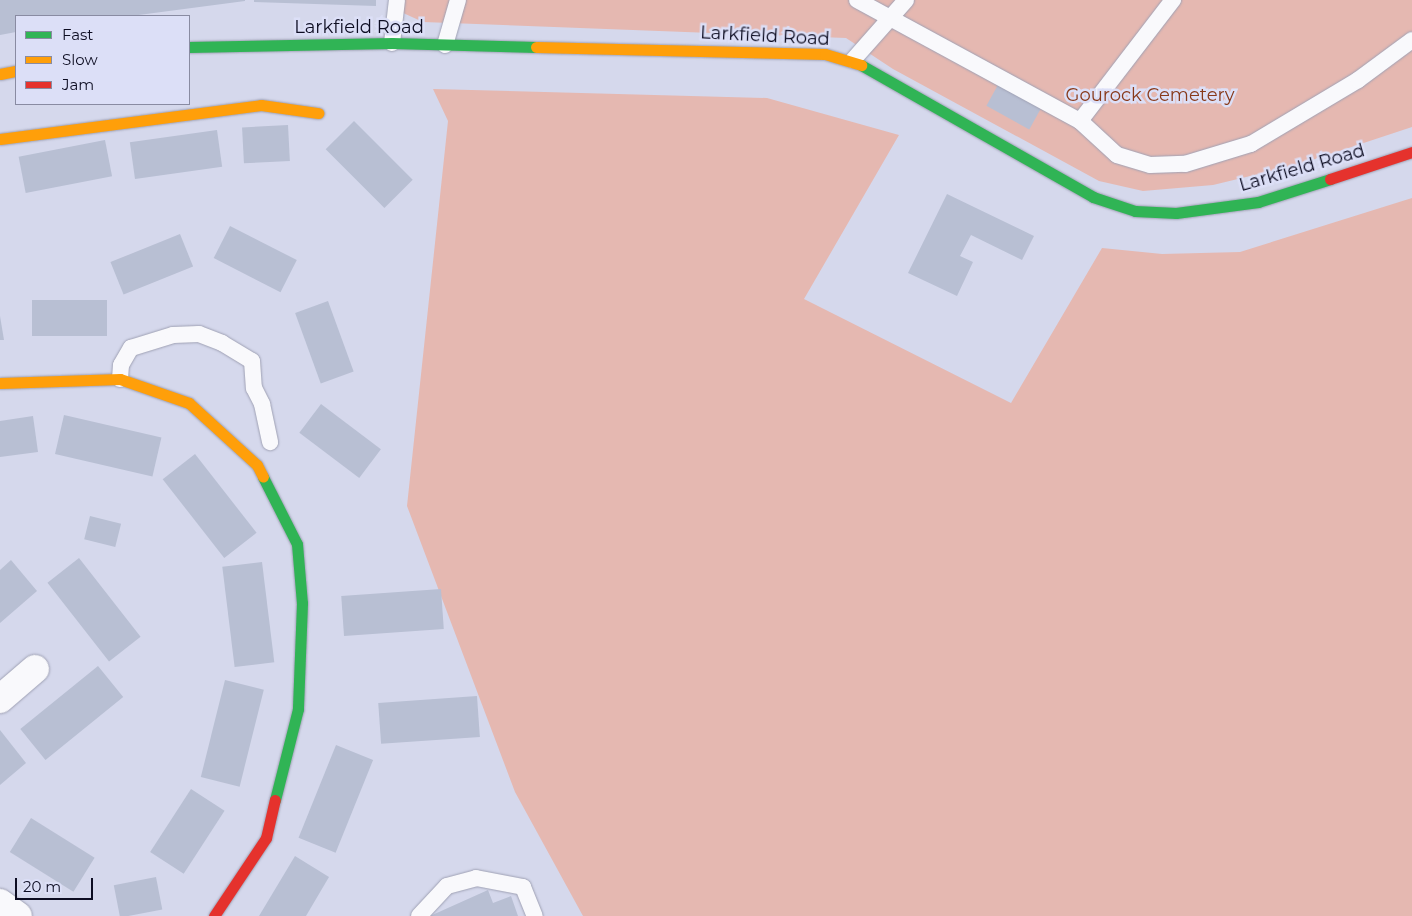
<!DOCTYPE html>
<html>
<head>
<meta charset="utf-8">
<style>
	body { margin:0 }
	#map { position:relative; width:1412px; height:916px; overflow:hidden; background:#d5d8ec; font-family:Montserrat,sans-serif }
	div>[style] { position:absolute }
	.green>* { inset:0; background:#e5b8b1 }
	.building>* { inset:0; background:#b8bfd3; transform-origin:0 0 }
	.roads { filter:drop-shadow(0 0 1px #9fa1b4) drop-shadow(0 0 1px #9fa1b4) }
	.lane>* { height:16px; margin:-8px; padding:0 8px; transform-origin:8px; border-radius:8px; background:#f9f9fc }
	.street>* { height:28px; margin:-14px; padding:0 14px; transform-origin:14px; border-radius:14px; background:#f9f9fc }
	.fast>* { height:11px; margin:-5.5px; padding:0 5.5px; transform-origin:5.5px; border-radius:5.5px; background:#30b455 }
	.slow>* { height:11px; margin:-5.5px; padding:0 5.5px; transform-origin:5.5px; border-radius:5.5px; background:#ff9f0a }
	.jam>* { height:11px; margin:-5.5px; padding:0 5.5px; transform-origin:5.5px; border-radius:5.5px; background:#e5322d }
	span { translate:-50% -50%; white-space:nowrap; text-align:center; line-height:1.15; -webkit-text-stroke:5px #dcdff7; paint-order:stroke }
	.street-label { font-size:18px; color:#0d0d22 }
	.park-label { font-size:18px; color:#88391a }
	.legend { position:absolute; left:15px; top:15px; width:175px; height:90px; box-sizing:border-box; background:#dcdff7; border:1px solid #898ba2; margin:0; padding:6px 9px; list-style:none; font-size:15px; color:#0d0d22 }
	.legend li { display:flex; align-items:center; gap:10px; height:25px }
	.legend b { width:25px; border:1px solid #898ba2 }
	.scale { position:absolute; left:15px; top:878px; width:78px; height:22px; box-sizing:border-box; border:2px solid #0d0d22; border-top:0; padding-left:6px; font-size:15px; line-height:18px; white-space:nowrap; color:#0d0d22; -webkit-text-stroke:4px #dcdff7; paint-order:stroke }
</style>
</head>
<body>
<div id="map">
	<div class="green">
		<div style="clip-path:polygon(391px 0,1412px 0,1412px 127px,1300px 164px,1213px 185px,1143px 191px,1099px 181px,893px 69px,846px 38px,423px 22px,390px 7px)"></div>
		<div style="clip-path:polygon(433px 89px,767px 98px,899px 135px,804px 299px,1011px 403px,1102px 248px,1162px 254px,1240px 252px,1412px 198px,1412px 916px,583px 916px,515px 792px,407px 506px,448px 121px)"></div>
	</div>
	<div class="building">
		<div style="clip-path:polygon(0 0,245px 0,245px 1px,131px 16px,16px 16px,16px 32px,0 35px)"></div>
		<div style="clip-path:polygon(254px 0,376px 0,376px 6px,254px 2px)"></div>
		<div style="left:999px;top:83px;width:49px;height:26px;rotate:29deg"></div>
		<div style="left:354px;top:121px;width:83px;height:40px;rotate:45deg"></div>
		<div style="left:288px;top:125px;width:36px;height:46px;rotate:87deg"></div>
		<div style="left:217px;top:130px;width:37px;height:88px;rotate:82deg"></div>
		<div style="left:105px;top:140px;width:37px;height:88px;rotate:79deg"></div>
		<div style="clip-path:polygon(947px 194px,1034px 236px,1022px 260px,971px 235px,960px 256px,973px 262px,957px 296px,908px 273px)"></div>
		<div style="left:230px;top:226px;width:75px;height:36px;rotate:27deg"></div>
		<div style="left:180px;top:234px;width:35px;height:75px;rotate:68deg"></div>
		<div style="left:32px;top:300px;width:75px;height:36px"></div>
		<div style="left:328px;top:301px;width:75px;height:35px;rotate:70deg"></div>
		<div style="clip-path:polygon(0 316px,4px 340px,0 340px)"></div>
		<div style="left:321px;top:404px;width:75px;height:36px;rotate:37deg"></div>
		<div style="left:64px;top:415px;width:100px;height:40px;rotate:13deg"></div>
		<div style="clip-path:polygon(33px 416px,38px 452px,0 457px,0 421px)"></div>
		<div style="left:195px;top:454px;width:100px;height:41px;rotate:52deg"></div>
		<div style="left:90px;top:516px;width:32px;height:24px;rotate:14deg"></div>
		<div style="left:79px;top:558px;width:100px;height:40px;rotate:52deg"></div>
		<div style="clip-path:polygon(11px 560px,37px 591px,0 623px,0 570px)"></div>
		<div style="left:262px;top:562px;width:101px;height:40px;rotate:83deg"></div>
		<div style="left:441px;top:589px;width:40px;height:100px;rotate:86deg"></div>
		<div style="left:98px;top:666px;width:40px;height:100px;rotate:51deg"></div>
		<div style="left:225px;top:680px;width:40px;height:100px;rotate:14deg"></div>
		<div style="left:477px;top:696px;width:41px;height:99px;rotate:86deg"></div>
		<div style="clip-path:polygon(0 730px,26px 763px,0 785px)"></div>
		<div style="left:336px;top:745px;width:40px;height:100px;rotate:22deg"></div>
		<div style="left:191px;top:789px;width:40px;height:75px;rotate:33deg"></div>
		<div style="left:31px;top:818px;width:75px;height:40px;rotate:32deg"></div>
		<div style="clip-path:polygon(295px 856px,329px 877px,306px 916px,259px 916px)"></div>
		<div style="left:156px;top:877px;width:33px;height:43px;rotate:79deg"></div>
		<div style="clip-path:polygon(488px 890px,493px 903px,511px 896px,518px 916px,430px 916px)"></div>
	</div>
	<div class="roads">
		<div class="lane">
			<div style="left:857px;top:0;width:254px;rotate:28.5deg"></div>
			<div style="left:1080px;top:121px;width:50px;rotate:42.6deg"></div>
			<div style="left:1117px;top:155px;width:34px;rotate:17deg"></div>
			<div style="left:1150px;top:165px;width:35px;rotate:-2deg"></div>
			<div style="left:1185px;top:164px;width:69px;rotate:-16.9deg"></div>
			<div style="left:1251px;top:144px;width:125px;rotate:-30.9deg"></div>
			<div style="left:1358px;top:80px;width:67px;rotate:-36.5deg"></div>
			<div style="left:392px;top:43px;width:43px;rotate:-83.4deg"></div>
			<div style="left:445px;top:45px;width:47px;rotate:-73.9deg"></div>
			<div style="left:853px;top:60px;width:80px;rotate:-48.5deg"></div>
			<div style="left:1080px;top:121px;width:153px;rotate:-52.5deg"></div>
			<div style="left:120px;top:379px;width:14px;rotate:-86deg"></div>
			<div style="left:121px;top:365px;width:20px;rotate:-60deg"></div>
			<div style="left:131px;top:348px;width:44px;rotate:-17.2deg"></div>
			<div style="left:173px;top:335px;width:26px;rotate:-2deg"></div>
			<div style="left:199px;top:334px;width:25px;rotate:21deg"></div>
			<div style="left:222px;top:343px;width:35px;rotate:31deg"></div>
			<div style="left:252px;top:361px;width:27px;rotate:86deg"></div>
			<div style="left:254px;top:388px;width:18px;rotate:63deg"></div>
			<div style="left:262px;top:404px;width:39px;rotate:78deg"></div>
			<div style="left:419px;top:916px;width:41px;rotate:-47deg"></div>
			<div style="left:447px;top:886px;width:30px;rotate:-15deg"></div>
			<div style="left:476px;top:878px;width:48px;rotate:10.8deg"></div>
			<div style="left:523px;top:887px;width:31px;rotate:68deg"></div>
		</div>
		<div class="street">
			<div style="left:0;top:699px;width:46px;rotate:-40.6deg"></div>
			<div style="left:0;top:903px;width:22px;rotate:36deg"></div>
		</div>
		<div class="fast">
			<div style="left:189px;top:47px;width:203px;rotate:-1.1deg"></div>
			<div style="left:392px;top:43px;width:144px;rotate:1.6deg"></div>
			<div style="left:861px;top:65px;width:267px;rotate:29.6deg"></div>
			<div style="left:1093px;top:197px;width:44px;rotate:18.4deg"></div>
			<div style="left:1135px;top:211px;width:41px;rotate:2.8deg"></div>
			<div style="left:1176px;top:213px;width:83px;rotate:-7.6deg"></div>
			<div style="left:1258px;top:202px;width:76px;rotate:-17.7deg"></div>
			<div style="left:263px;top:477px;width:75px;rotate:63.1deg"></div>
			<div style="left:297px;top:544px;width:59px;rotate:85.2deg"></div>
			<div style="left:302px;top:603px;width:106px;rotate:92.2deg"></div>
			<div style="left:298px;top:709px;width:94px;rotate:104.2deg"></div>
		</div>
		<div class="slow">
			<div style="left:536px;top:47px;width:289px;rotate:1.4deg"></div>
			<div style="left:825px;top:54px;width:38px;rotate:17deg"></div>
			<div style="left:0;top:74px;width:16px;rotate:-11deg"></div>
			<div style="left:0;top:139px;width:263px;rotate:-7.4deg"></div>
			<div style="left:261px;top:105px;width:58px;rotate:8deg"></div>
			<div style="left:0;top:383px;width:120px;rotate:-1.9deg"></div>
			<div style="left:120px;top:379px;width:73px;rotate:19.2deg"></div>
			<div style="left:189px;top:403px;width:92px;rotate:42.4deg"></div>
			<div style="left:257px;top:465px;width:13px;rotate:63deg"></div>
		</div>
		<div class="jam">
			<div style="left:1330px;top:179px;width:86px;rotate:-18.2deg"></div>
			<div style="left:214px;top:916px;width:94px;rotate:-56.3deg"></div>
			<div style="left:266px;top:838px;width:39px;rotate:-77deg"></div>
		</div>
	</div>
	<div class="street-label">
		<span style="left:359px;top:27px">Larkfield Road</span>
		<span style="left:765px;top:36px;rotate:3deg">Larkfield Road</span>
		<span style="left:1302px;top:168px;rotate:-16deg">Larkfield Road</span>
	</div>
	<div class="park-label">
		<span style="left:1150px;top:95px">Gourock Cemetery</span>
	</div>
	<ul class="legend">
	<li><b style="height:6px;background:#30b455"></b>Fast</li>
	<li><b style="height:6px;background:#ff9f0a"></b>Slow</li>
	<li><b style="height:6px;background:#e5322d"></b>Jam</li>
	</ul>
	<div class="scale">20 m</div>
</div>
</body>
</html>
